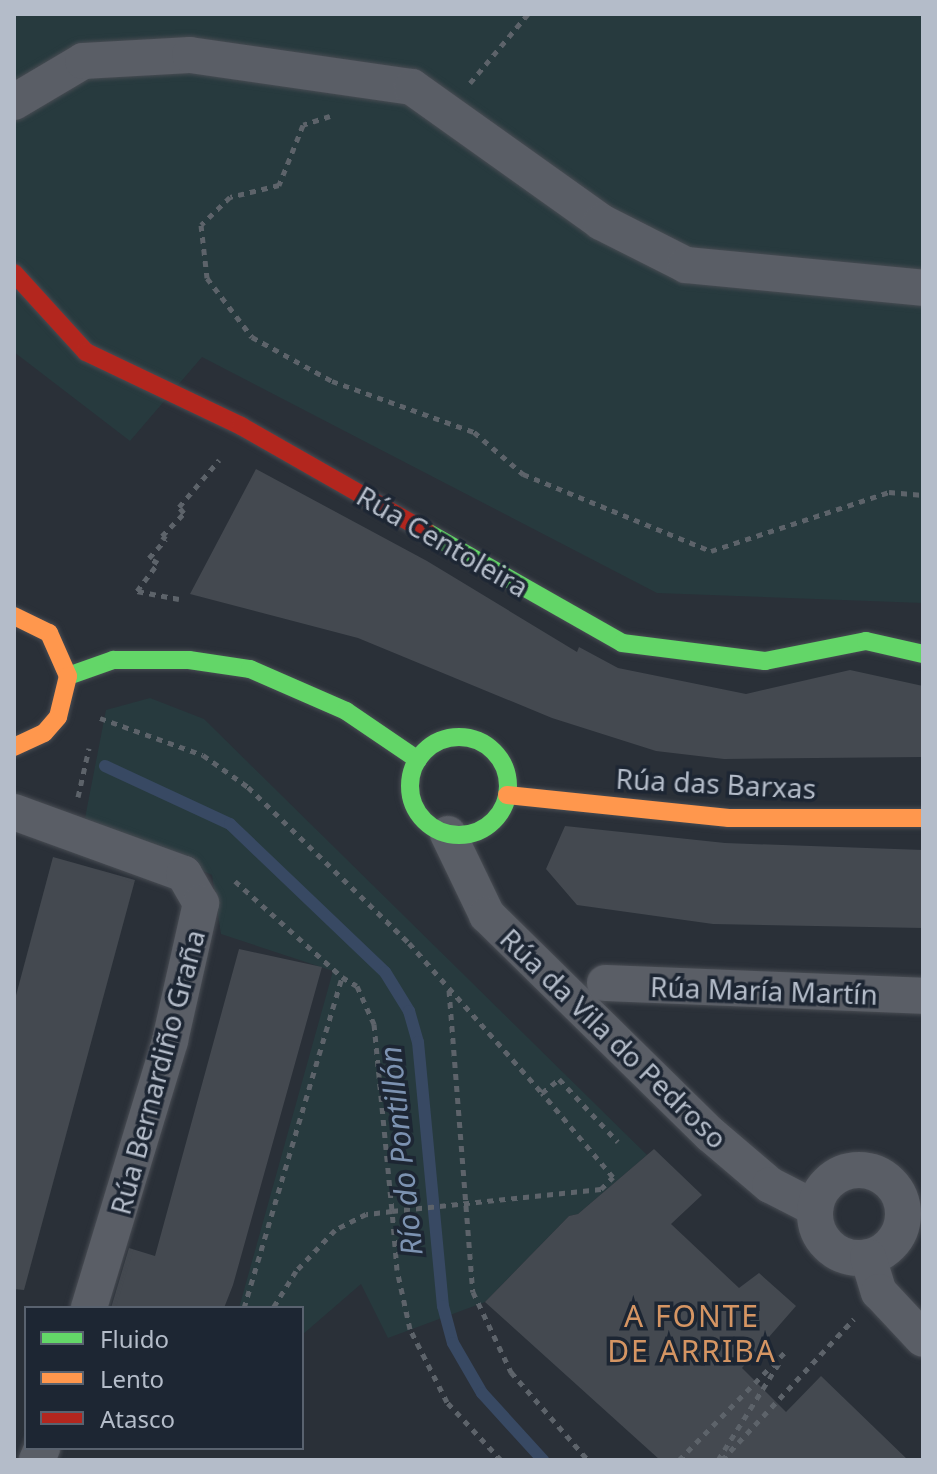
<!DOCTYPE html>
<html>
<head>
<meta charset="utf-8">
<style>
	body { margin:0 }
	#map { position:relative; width:937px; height:1474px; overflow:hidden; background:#2a3038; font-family:"Noto Sans",sans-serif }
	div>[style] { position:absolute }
	.green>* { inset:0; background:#273a3e }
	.stream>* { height:12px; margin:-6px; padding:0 6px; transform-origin:6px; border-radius:6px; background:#384963 }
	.building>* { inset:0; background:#444950 }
	.path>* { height:5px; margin-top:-2.5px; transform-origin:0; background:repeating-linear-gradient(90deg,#5d636a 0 6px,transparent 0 12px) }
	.roads { filter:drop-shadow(0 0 2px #484c53) drop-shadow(0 0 2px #484c53) }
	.street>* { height:36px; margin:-18px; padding:0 18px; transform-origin:18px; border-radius:18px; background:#5a5e66 }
	.street>.ring { margin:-18px; padding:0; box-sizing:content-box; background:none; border:36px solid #5a5e66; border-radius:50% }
	.fast>* { height:18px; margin:-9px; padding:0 9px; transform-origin:9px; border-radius:9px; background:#63d668 }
	.fast>.ring { margin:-9px; padding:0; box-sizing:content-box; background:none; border:18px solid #63d668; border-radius:50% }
	.slow>* { height:18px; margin:-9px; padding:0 9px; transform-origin:9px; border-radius:9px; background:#ff974d }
	.jam>* { height:18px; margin:-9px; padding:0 9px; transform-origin:9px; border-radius:9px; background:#b3261e }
	span { translate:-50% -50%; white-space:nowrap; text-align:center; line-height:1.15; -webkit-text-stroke:7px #1d2633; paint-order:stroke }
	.street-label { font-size:28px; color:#b4bcc9 }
	.water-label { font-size:30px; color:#7c92b1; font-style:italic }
	.neighbourhood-label { font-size:30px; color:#d59563; letter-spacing:2px }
	.frame { position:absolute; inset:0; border:16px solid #b4bcc9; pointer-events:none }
	.legend { position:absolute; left:24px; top:1306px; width:280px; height:144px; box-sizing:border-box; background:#1d2633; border:2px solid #59626f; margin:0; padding:10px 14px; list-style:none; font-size:24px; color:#b4bcc9 }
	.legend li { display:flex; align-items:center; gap:16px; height:40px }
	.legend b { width:40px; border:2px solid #59626f }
</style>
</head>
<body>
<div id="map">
	<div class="green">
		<div style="clip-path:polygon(14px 14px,923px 14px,923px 603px,657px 593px,202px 357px,130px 441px,14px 352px)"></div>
		<div style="clip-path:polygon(150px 698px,204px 719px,647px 1155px,578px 1214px,569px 1216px,485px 1302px,388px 1338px,361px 1284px,302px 1335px,302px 1308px,239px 1308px,333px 971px,221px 934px,212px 875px,85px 818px,106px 710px)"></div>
	</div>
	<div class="stream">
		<div style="left:105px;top:766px;width:138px;rotate:24.9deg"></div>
		<div style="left:230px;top:824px;width:214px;rotate:43.7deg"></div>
		<div style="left:385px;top:972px;width:46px;rotate:58.4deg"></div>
		<div style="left:409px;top:1011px;width:32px;rotate:74deg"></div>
		<div style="left:418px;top:1042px;width:265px;rotate:84.6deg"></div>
		<div style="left:443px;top:1306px;width:38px;rotate:75deg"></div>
		<div style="left:453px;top:1343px;width:58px;rotate:59.9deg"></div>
		<div style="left:482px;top:1393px;width:91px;rotate:47.7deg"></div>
	</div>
	<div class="building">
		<div style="clip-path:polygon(256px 469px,427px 561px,577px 652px,579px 647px,618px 668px,746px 694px,850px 670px,923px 686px,923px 757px,724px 759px,656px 751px,552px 718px,358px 638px,190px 594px)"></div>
		<div style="clip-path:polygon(565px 826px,725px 843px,923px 850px,923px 928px,713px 924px,577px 905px,546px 869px)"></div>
		<div style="clip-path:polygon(53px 857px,135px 880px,24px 1290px,14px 1289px,14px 1003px)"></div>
		<div style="clip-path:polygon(239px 949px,322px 967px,233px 1285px,224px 1308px,111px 1308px,129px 1248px,155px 1256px)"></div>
		<div style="clip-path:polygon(654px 1149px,702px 1195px,671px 1224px,739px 1288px,759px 1273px,796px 1306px,742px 1368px,786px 1412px,821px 1376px,908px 1460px,660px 1460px,485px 1302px,569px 1216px,578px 1214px)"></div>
	</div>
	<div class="path">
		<div style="left:470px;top:83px;width:90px;rotate:-50deg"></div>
		<div style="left:330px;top:116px;width:28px;rotate:162deg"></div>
		<div style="left:303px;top:125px;width:65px;rotate:111.8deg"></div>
		<div style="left:279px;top:185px;width:50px;rotate:166.2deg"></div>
		<div style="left:230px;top:197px;width:40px;rotate:136deg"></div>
		<div style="left:201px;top:225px;width:53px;rotate:83.5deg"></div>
		<div style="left:207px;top:278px;width:74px;rotate:52.7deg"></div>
		<div style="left:252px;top:337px;width:91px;rotate:28.8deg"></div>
		<div style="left:332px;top:381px;width:151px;rotate:19.8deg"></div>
		<div style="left:474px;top:432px;width:65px;rotate:40.6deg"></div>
		<div style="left:523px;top:474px;width:203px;rotate:22.3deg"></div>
		<div style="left:711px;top:551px;width:188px;rotate:-18.3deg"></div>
		<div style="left:889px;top:492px;width:34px;rotate:5deg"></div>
		<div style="left:179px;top:599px;width:43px;rotate:-169.2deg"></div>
		<div style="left:137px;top:591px;width:35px;rotate:-53deg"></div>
		<div style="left:158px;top:563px;width:10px;rotate:-151deg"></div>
		<div style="left:149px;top:558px;width:25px;rotate:-48deg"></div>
		<div style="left:166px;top:539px;width:5px;rotate:-143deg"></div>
		<div style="left:162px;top:536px;width:32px;rotate:-46deg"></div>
		<div style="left:184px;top:513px;width:8px;rotate:-130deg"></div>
		<div style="left:179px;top:507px;width:62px;rotate:-49.6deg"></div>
		<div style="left:100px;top:718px;width:109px;rotate:19.8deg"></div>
		<div style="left:203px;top:755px;width:55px;rotate:35.4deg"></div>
		<div style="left:248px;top:787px;width:224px;rotate:44.1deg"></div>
		<div style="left:409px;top:943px;width:200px;rotate:48.4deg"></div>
		<div style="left:78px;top:797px;width:50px;rotate:-77.3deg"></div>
		<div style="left:235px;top:881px;width:144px;rotate:41.9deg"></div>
		<div style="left:449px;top:990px;width:303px;rotate:85.5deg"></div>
		<div style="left:473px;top:1292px;width:89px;rotate:64.6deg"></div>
		<div style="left:511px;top:1372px;width:117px;rotate:48.8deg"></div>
		<div style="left:244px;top:1308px;width:345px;rotate:-73.5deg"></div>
		<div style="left:342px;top:977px;width:17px;rotate:31deg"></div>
		<div style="left:357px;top:986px;width:42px;rotate:65.9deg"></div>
		<div style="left:374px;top:1024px;width:188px;rotate:84.5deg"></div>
		<div style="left:392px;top:1211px;width:26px;rotate:173deg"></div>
		<div style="left:366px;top:1214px;width:35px;rotate:153deg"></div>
		<div style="left:335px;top:1230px;width:57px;rotate:133.6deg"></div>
		<div style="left:296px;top:1271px;width:44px;rotate:121.9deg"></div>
		<div style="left:501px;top:1460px;width:79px;rotate:-133deg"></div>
		<div style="left:447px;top:1402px;width:82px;rotate:-116.9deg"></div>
		<div style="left:410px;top:1329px;width:60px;rotate:-102.4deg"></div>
		<div style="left:397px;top:1270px;width:59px;rotate:-94.8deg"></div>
		<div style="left:392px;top:1211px;width:210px;rotate:-6deg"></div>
		<div style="left:601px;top:1189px;width:17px;rotate:-45deg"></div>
		<div style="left:613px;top:1177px;width:110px;rotate:-130.2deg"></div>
		<div style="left:542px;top:1093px;width:22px;rotate:-39deg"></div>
		<div style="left:559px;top:1079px;width:86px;rotate:46.9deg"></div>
		<div style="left:679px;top:1460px;width:156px;rotate:-45.5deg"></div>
		<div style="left:718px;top:1460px;width:118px;rotate:-57.8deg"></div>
		<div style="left:722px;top:1460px;width:193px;rotate:-46.9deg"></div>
	</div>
	<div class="roads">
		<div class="street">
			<div style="left:14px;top:102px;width:80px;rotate:-30.7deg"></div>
			<div style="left:83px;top:61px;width:107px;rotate:-3.2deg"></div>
			<div style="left:190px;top:55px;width:224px;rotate:8.2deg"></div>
			<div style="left:412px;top:87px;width:232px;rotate:35.5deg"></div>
			<div style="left:601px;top:222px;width:95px;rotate:26.8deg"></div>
			<div style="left:686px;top:265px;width:238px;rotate:5.5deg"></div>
			<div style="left:14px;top:812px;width:181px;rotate:20deg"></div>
			<div style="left:184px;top:874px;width:34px;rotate:60deg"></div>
			<div style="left:201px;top:903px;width:141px;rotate:102.7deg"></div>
			<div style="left:170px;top:1041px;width:279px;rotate:106.9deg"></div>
			<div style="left:448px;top:834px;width:90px;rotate:64.3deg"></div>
			<div style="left:487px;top:915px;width:313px;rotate:44.5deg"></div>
			<div style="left:710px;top:1134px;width:79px;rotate:40.4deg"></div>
			<div style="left:770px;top:1185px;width:51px;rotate:27.1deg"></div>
			<div style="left:605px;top:983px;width:318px;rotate:2.3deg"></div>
			<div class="ring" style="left:815px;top:1170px;width:52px;height:52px"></div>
			<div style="left:868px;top:1257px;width:37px;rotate:73deg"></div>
			<div style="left:879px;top:1292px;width:64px;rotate:46.9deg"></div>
			<div style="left:37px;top:1460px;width:13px;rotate:-67deg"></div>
		</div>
		<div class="fast">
			<div style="left:427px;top:532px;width:224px;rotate:29.6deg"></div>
			<div style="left:622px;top:643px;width:144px;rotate:7.2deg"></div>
			<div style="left:765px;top:661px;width:103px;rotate:-11.2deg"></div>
			<div style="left:866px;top:641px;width:58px;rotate:12.8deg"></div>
			<div style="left:68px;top:676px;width:48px;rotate:-19.6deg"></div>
			<div style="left:113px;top:660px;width:76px"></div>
			<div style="left:189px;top:660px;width:62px;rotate:8.4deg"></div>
			<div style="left:250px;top:669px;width:105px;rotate:23.6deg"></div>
			<div style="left:346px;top:711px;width:87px;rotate:34.2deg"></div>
			<div class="ring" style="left:410px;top:737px;width:80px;height:80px"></div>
		</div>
		<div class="slow">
			<div style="left:14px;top:616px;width:39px;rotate:26deg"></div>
			<div style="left:49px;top:633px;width:47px;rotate:66.2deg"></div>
			<div style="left:68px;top:676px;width:42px;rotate:103.7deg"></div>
			<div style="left:58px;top:717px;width:21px;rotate:131deg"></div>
			<div style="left:44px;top:733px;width:33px;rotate:155deg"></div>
			<div style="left:507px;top:795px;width:223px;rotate:5.9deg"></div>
			<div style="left:729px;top:818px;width:194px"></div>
		</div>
		<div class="jam">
			<div style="left:14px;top:273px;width:107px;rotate:47.7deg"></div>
			<div style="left:86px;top:352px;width:172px;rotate:25.5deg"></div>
			<div style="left:241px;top:426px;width:214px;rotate:29.7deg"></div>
		</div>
	</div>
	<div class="street-label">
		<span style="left:443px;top:541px;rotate:30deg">Rúa Centoleira</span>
		<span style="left:716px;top:783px;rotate:3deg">Rúa das Barxas</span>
		<span style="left:764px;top:990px;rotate:2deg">Rúa María Martín</span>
		<span style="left:614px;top:1038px;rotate:44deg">Rúa da Vila do Pedroso</span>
		<span style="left:157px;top:1072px;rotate:-75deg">Rúa Bernardiño Graña</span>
	</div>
	<div class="water-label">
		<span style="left:401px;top:1151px;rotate:-96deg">Río do Pontillón</span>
	</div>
	<div class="neighbourhood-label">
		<span style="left:692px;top:1333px">A FONTE<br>DE ARRIBA</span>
	</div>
	<div class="frame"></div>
	<ul class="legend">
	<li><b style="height:10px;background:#63d668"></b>Fluido</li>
	<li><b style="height:10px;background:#ff974d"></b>Lento</li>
	<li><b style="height:10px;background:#b3261e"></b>Atasco</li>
	</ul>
</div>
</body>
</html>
